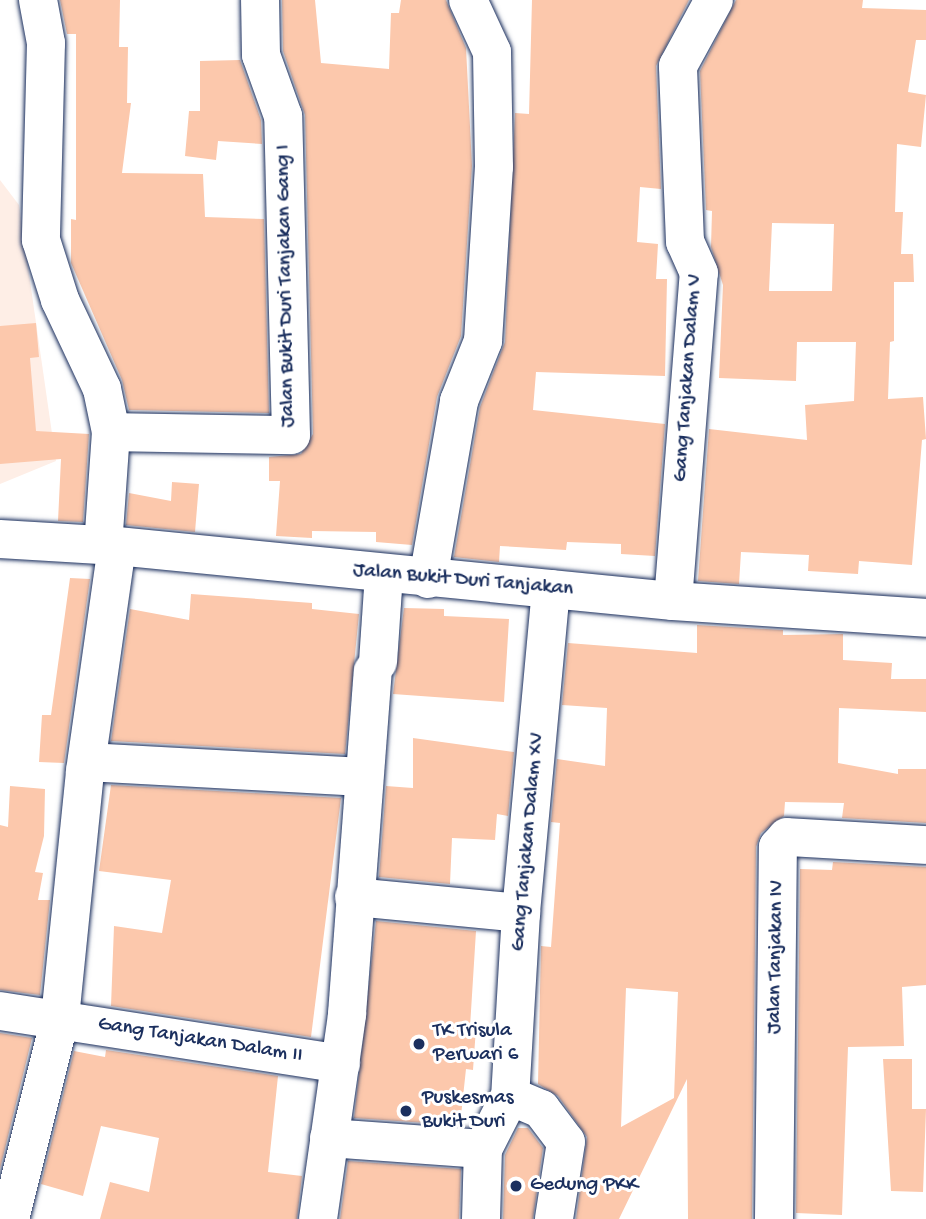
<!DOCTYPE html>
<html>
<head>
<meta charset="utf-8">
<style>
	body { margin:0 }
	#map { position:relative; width:926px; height:1219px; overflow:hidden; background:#fff; font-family:"Gochi Hand",sans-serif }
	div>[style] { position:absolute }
	.built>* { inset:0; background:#feeee6 }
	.building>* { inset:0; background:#fcc8ac }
	.roads { filter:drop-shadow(0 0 2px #1b2f5e) drop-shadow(0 0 2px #1b2f5e) }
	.minor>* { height:38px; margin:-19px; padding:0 19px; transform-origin:19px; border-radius:19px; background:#fff }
	.tertiary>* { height:38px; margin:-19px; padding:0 19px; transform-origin:19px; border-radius:19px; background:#fff }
	.dots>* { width:19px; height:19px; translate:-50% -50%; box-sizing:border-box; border:4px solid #fff; border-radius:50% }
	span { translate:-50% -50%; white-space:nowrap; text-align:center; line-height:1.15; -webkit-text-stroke:6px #fff; paint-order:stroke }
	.street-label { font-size:21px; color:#1b2f5e }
	.poi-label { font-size:21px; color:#1b2f5e }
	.left { translate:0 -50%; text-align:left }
</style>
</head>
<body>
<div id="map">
	<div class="built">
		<div style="clip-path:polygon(0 180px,19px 205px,56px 461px,0 484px)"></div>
	</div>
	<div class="building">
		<div style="clip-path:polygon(60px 0,120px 0,119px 47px,128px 47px,127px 103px,131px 103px,122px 173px,203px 174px,205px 217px,264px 219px,269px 413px,129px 410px,122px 380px,71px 263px,71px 219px,76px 220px,76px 34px,67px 34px)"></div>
		<div style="clip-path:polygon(282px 0,315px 0,321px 63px,389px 69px,391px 13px,399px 13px,401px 0,446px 0,466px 48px,472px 166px,461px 336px,437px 397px,412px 545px,376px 542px,376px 532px,312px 531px,312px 538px,276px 536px,280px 481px,269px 481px,269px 457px,301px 454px,313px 434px,305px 115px,283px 51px)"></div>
		<div style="clip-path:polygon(532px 0,689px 0,656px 66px,661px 189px,640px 187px,637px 242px,658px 244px,656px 279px,667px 279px,665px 376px,536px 372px,533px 410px,665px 424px,655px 556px,621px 554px,621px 544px,567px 542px,566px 550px,500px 546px,499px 562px,454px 557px,480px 407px,505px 342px,515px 113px,529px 114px)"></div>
		<div style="clip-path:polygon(evenodd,736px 0,863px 0,862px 8px,926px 10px,926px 40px,916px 40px,908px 92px,926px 95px,921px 147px,897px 144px,895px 212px,903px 212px,901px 254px,913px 254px,914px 282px,894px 282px,894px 341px,890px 342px,888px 399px,923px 397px,926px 439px,922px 440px,912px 565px,859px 561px,858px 574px,808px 571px,809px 555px,741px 552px,739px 584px,698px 581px,709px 429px,807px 440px,805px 405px,854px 401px,856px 342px,797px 342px,796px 381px,719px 378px,723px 285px,711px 247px,712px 211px,706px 210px,700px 71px,736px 0,772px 223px,834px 224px,832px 291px,769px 291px,772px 223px)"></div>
		<div style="clip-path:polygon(240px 60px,261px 120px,262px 144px,218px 141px,216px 160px,185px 156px,189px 111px,200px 111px,200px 61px)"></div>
		<div style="clip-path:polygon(36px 323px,39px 357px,30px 358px,36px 431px,89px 434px,83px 522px,58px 521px,61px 459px,0 464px,0 326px)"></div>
		<div style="clip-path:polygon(172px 482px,199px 484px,195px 532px,126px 525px,129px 493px,171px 501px)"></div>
		<div style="clip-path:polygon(70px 578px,90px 579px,64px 763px,39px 762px,42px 715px,51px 715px)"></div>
		<div style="clip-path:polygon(191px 594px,312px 603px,312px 609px,359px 614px,345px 754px,111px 741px,130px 609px,189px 620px)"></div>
		<div style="clip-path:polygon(404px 608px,444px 609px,444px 616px,509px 619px,504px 702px,393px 694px)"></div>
		<div style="clip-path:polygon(evenodd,697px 625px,783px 630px,783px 635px,843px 634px,843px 660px,892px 663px,891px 679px,926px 679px,926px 712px,839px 708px,838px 763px,898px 774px,898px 769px,926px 769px,926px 823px,842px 818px,844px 803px,785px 802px,784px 816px,761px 833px,756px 847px,752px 1219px,688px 1219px,687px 1079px,619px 1219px,576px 1219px,587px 1137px,558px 1096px,538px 1084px,541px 946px,551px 947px,560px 823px,551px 822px,557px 759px,605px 766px,607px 708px,562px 705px,568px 643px,697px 653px,697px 625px,626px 988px,678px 992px,674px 1098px,621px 1127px,626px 988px)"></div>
		<div style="clip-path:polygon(413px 738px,514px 752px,508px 816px,497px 814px,495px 840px,452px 838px,450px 884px,379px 877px,386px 786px,413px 788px)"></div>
		<div style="clip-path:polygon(111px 785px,341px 798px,311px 1037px,111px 1006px,114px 926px,162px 933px,171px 880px,99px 871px)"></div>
		<div style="clip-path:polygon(10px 786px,45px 789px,44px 836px,35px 872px,43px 873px,38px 900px,50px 900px,40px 995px,0 990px,0 825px,8px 827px)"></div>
		<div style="clip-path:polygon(833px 862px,926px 867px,926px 985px,902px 987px,904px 1046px,848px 1047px,842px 1215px,796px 1213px,800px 869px,832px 870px)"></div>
		<div style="clip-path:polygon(376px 921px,476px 931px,470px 1027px,476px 1028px,473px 1070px,466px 1069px,460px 1125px,470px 1126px,354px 1118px)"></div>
		<div style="clip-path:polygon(0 1033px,32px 1038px,0 1169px)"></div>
		<div style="clip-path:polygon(106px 1050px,278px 1076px,268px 1172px,302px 1176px,297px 1219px,100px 1219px,110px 1182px,149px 1192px,159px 1138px,101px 1126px,83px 1196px,41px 1184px,74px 1051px,105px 1057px)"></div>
		<div style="clip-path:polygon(883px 1059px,912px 1059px,912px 1109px,926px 1109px,923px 1192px,891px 1191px)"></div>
		<div style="clip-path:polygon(518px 1128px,528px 1128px,543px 1148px,533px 1219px,503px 1219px,505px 1155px)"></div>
		<div style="clip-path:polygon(348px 1161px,461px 1169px,459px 1219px,340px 1219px)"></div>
	</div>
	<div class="roads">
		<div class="minor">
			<div style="left:38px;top:0;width:44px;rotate:79.5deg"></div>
			<div style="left:46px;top:43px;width:197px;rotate:91.5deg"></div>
			<div style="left:41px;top:240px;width:63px;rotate:72.4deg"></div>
			<div style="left:60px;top:300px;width:98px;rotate:64.7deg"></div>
			<div style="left:102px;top:389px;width:44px;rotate:78.2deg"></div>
			<div style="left:111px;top:432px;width:113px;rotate:94deg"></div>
			<div style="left:111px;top:432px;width:180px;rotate:1deg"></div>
			<div style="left:291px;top:435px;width:319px;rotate:-91.4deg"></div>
			<div style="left:283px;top:116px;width:65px;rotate:-109.8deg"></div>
			<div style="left:261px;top:55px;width:55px;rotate:-91deg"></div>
			<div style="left:428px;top:579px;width:181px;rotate:-80.1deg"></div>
			<div style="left:459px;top:401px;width:65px;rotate:-68.2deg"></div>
			<div style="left:483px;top:341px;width:174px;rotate:-86.4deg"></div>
			<div style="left:494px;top:167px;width:115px;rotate:-91deg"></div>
			<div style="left:492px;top:52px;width:57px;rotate:-114.8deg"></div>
			<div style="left:551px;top:589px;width:325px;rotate:95.3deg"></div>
			<div style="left:521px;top:913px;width:183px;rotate:93.4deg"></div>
			<div style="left:510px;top:1096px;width:34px;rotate:23deg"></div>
			<div style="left:541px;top:1109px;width:41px;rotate:52.9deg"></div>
			<div style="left:566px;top:1142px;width:78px;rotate:98.9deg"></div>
			<div style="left:673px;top:601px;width:329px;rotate:-85.5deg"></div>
			<div style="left:699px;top:273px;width:34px;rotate:-114deg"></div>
			<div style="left:685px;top:242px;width:176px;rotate:-92.3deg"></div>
			<div style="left:678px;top:66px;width:75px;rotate:-61.4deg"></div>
			<div style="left:378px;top:662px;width:88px;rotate:-86.1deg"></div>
			<div style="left:87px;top:762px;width:276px;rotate:3.1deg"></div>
			<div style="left:354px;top:897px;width:168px;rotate:5.5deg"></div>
			<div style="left:0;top:1011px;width:345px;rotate:8.8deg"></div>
			<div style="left:329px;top:1138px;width:154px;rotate:4.1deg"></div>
			<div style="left:10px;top:1219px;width:207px;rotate:-76deg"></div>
			<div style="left:60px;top:1018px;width:248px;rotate:-84.2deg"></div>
			<div style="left:85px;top:771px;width:227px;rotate:-81.9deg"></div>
			<div style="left:318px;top:1219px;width:207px;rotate:-81.9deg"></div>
			<div style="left:347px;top:1014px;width:344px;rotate:-85.7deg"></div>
			<div style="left:481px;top:1219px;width:70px;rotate:-88.4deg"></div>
			<div style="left:483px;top:1149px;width:59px;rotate:-63deg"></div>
			<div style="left:774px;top:1219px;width:372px;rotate:-89.4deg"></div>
			<div style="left:778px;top:847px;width:13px;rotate:-48deg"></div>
			<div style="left:787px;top:837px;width:139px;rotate:3.3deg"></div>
		</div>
		<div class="tertiary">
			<div style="left:0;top:539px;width:117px;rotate:3.4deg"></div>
			<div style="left:117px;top:546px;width:559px;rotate:5.65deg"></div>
			<div style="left:673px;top:601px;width:254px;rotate:3.8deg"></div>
		</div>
	</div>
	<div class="dots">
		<div style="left:419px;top:1044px;background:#1b2f5e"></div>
		<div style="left:406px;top:1111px;background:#1b2f5e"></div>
		<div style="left:516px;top:1186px;background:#1b2f5e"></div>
	</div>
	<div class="street-label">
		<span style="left:287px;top:286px;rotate:-91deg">Jalan Bukit Duri Tanjakan Gang I</span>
		<span style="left:689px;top:378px;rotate:-86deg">Gang Tanjakan Dalam V</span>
		<span style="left:463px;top:581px;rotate:5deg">Jalan Bukit Duri Tanjakan</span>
		<span style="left:529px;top:842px;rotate:-85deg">Gang Tanjakan Dalam XV</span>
		<span style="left:777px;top:957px;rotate:-89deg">Jalan Tanjakan IV</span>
		<span style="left:200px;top:1041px;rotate:9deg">Gang Tanjakan Dalam II</span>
	</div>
	<div class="poi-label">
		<span class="left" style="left:433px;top:1044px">TK Trisula<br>Perwari 6</span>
		<span class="left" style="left:422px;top:1111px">Puskesmas<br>Bukit Duri</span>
		<span class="left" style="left:530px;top:1186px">Gedung PKK</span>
	</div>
</div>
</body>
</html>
